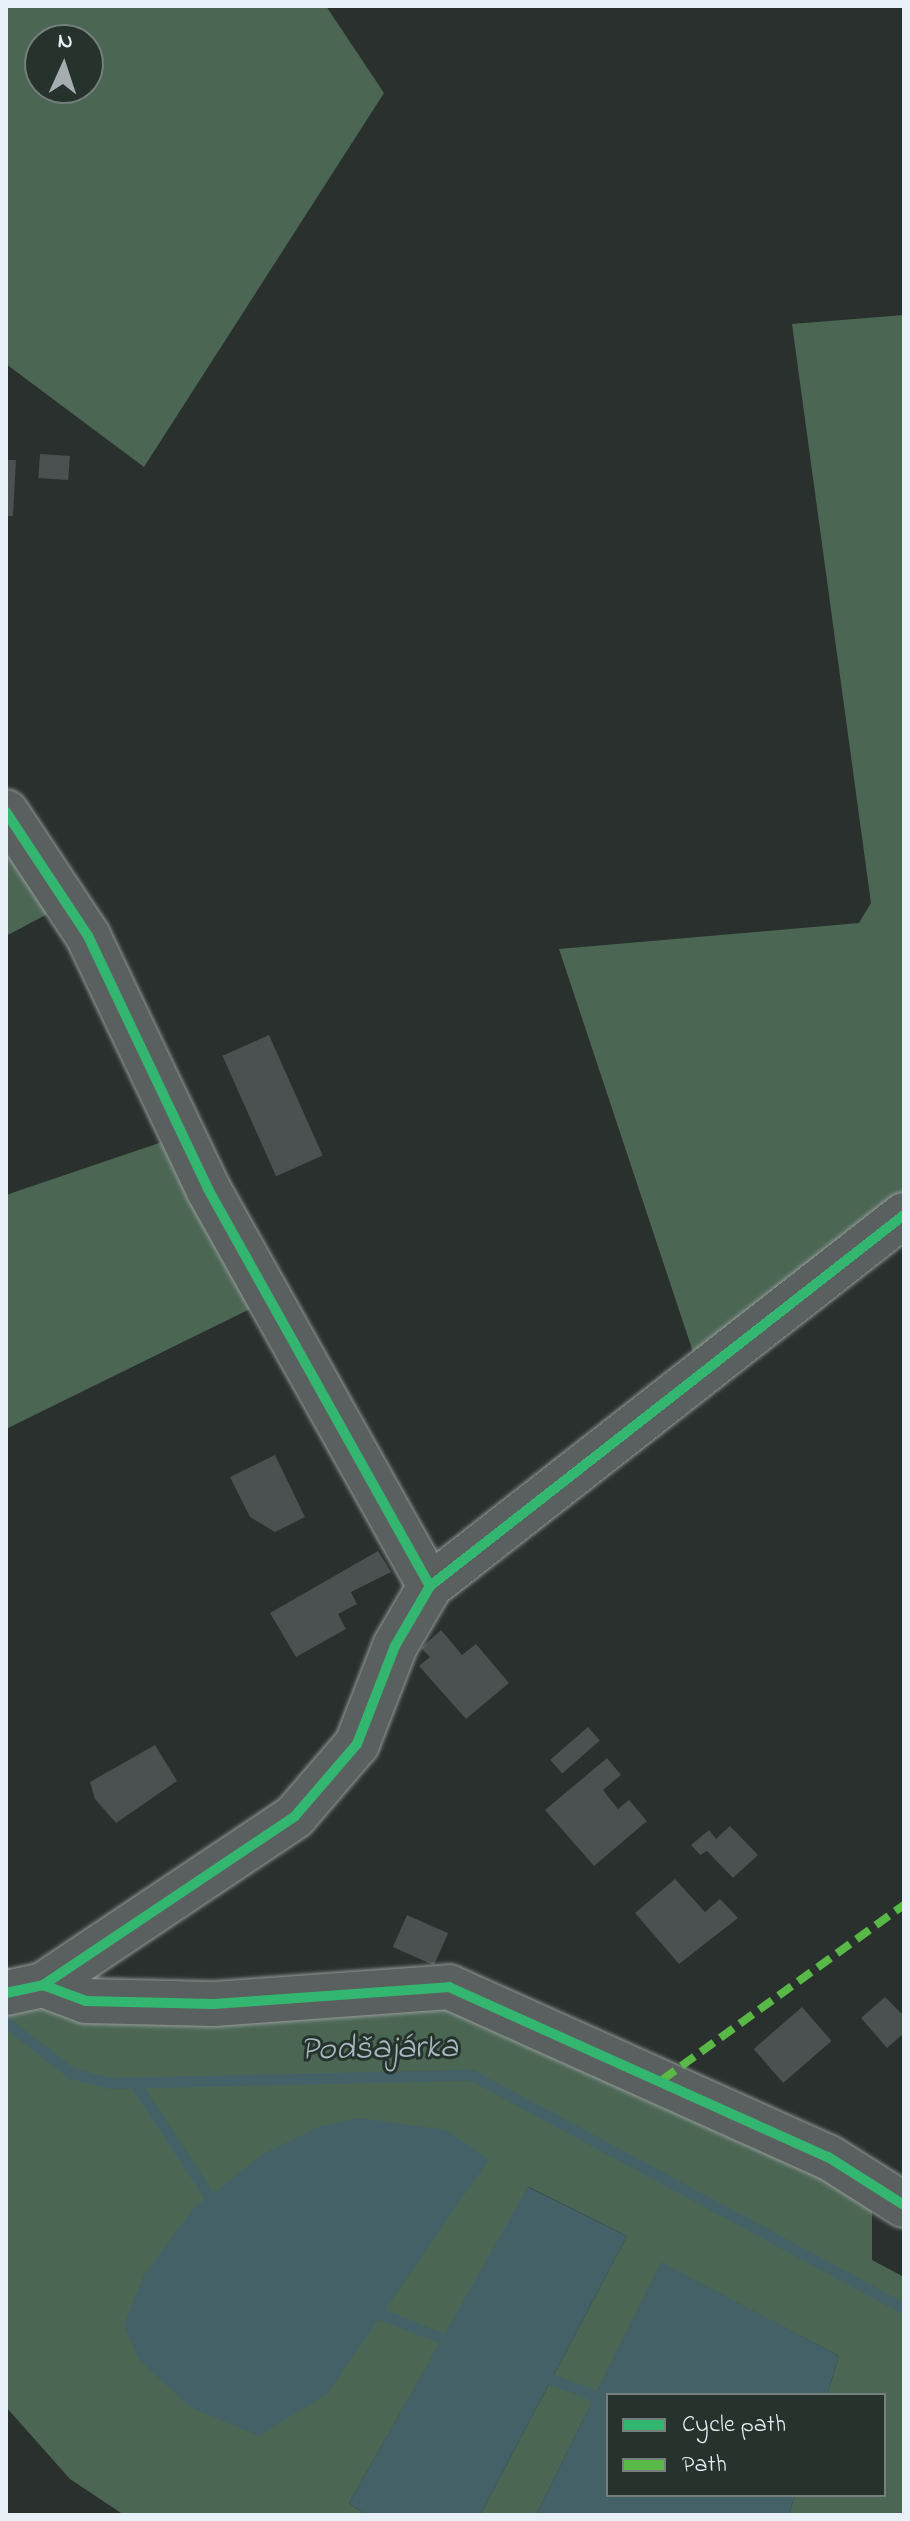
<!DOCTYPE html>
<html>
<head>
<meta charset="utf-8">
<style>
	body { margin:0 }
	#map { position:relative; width:910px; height:2521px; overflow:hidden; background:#29302d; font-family:"Indie Flower",sans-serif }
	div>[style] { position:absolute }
	.green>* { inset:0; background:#4b6753 }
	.water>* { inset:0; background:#446168 }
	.stream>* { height:11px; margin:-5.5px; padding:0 5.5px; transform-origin:5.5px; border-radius:5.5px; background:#446168 }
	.building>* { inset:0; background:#4b5051; transform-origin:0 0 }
	.roads { filter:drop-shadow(0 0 2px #959a9a) drop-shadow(0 0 2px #959a9a) }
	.street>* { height:44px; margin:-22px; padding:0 22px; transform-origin:22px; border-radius:22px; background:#5a6060 }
	.quiet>* { height:8px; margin-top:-4px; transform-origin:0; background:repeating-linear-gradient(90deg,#58b947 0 16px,transparent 0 24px) }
	.cycleway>* { height:10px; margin:-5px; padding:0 5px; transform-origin:5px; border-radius:5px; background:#33b770 }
	span { translate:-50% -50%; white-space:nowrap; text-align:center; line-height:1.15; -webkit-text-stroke:6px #26332d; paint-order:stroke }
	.water-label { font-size:34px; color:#a8b9c1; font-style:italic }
	.frame { position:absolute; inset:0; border:8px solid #e8f1f8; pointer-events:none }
	.legend { position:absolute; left:606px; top:2393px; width:280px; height:104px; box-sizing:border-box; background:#26332d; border:2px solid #747f7e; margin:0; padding:10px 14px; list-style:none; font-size:24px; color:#e8f1f8 }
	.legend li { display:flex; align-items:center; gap:16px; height:40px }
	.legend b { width:40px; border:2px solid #747f7e }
	.north { position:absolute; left:24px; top:24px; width:80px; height:80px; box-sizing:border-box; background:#26332d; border:2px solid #747f7e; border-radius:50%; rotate:3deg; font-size:22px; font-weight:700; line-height:32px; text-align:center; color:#e8f1f8 }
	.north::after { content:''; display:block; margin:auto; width:28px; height:36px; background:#a5adb1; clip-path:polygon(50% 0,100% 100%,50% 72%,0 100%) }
</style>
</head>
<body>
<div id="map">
	<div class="green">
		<div style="clip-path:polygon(evenodd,6px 6px,326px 6px,384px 93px,144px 467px,6px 364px,6px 6px,88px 40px,88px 88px,40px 88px,40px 40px,88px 40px)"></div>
		<div style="clip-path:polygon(904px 315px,904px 1192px,695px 1358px,559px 949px,859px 923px,871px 903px,792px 324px)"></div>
		<div style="clip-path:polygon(6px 836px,53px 911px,6px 936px)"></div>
		<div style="clip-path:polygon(165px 1141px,250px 1309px,6px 1429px,6px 1195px)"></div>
		<div style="clip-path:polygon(6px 1966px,45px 1987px,452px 1978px,872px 2205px,872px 2260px,904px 2277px,904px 2515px,789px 2515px,795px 2495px,884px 2495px,884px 2395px,827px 2395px,839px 2356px,661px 2263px,536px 2515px,480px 2515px,627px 2236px,529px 2187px,349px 2503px,366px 2515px,124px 2515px,70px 2479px,6px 2407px)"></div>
	</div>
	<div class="water">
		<div style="clip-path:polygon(360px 2118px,446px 2130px,489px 2159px,327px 2394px,259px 2436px,190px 2407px,139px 2360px,124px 2325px,144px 2275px,194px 2208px,263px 2154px,321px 2126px)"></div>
		<div style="clip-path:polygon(528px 2187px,627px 2236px,480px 2515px,366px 2515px,349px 2503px)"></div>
		<div style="clip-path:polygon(661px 2262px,839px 2356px,827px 2395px,608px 2395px,608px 2495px,795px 2495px,789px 2515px,536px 2515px)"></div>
	</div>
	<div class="stream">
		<div style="left:6px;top:2022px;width:83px;rotate:38.1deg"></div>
		<div style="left:71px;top:2073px;width:40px;rotate:14.4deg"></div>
		<div style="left:110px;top:2083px;width:362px;rotate:-1.3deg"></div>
		<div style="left:472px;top:2075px;width:491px;rotate:28.4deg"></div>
		<div style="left:134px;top:2082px;width:151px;rotate:56.6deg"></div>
		<div style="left:370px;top:2310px;width:91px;rotate:21.2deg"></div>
		<div style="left:538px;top:2374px;width:57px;rotate:20.7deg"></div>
		<div style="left:591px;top:2394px;width:27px;rotate:51deg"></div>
	</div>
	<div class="building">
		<div style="left:40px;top:454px;width:30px;height:24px;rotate:4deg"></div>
		<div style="clip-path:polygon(6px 460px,16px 460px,13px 516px,6px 516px)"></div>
		<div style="left:269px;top:1035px;width:132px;height:51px;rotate:66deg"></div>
		<div style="clip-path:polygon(275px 1455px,305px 1517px,275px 1532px,250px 1517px,230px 1477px)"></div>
		<div style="clip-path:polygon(378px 1551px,391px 1572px,351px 1592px,357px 1604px,338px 1614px,346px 1629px,296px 1657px,270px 1613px)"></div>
		<div style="clip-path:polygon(441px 1630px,462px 1655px,476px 1644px,509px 1683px,466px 1719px,419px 1666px,430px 1657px,421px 1648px)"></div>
		<div style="left:588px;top:1727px;width:18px;height:50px;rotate:49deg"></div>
		<div style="clip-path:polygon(155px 1745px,177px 1781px,116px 1823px,95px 1799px,90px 1782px)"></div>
		<div style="clip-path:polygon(607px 1758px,621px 1775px,603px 1790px,618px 1809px,629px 1800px,647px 1821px,594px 1866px,545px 1810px)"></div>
		<div style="clip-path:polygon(730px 1826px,758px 1855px,733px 1878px,707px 1851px,700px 1855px,691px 1845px,709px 1830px,716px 1839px)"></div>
		<div style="clip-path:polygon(675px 1879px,705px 1912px,720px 1899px,738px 1918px,679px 1964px,635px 1913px)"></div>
		<div style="left:407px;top:1915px;width:45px;height:35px;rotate:24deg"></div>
		<div style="clip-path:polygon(885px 1997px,904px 2016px,904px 2033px,887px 2048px,861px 2018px)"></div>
		<div style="left:802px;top:2007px;width:45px;height:64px;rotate:49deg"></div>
	</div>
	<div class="roads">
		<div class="street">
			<div style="left:6px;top:812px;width:149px;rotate:56.5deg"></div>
			<div style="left:88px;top:936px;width:280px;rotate:64.6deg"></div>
			<div style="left:208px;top:1189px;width:455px;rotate:60.8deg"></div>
			<div style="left:43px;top:1985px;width:46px;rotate:20.4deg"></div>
			<div style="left:86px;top:2001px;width:128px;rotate:1.3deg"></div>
			<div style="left:214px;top:2004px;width:236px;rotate:-4.1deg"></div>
			<div style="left:449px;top:1987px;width:415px;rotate:24.2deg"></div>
			<div style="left:828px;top:2157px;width:90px;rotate:32.3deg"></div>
			<div style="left:6px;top:1993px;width:38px;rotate:-12deg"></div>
			<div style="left:43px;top:1985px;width:303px;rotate:-33.8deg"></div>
			<div style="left:295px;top:1816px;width:95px;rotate:-49.3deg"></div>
			<div style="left:357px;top:1744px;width:105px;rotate:-68.8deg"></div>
			<div style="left:395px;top:1646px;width:69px;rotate:-59.7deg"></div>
			<div style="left:430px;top:1586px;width:602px;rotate:-38.05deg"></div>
		</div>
	</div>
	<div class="quiet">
		<div style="left:662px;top:2080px;width:299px;rotate:-35.9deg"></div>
	</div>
	<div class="cycleway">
		<div style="left:6px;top:812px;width:149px;rotate:56.5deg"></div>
		<div style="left:88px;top:936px;width:280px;rotate:64.6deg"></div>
		<div style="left:208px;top:1189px;width:455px;rotate:60.8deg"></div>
		<div style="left:43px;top:1985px;width:46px;rotate:20.4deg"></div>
		<div style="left:86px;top:2001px;width:128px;rotate:1.3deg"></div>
		<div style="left:214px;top:2004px;width:236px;rotate:-4.1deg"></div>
		<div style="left:449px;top:1987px;width:415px;rotate:24.2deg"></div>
		<div style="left:828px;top:2157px;width:90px;rotate:32.3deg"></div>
		<div style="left:6px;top:1993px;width:38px;rotate:-12deg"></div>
		<div style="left:43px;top:1985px;width:303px;rotate:-33.8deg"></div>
		<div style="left:295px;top:1816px;width:95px;rotate:-49.3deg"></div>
		<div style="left:357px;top:1744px;width:105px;rotate:-68.8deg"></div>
		<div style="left:395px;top:1646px;width:69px;rotate:-59.7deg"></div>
		<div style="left:430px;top:1586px;width:602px;rotate:-38.05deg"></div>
	</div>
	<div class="water-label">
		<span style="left:379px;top:2050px;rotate:-1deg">Podšajárka</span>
	</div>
	<div class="frame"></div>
	<ul class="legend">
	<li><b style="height:10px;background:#33b770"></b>Cycle path</li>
	<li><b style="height:10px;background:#58b947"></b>Path</li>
	</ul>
	<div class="north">N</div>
</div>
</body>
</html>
